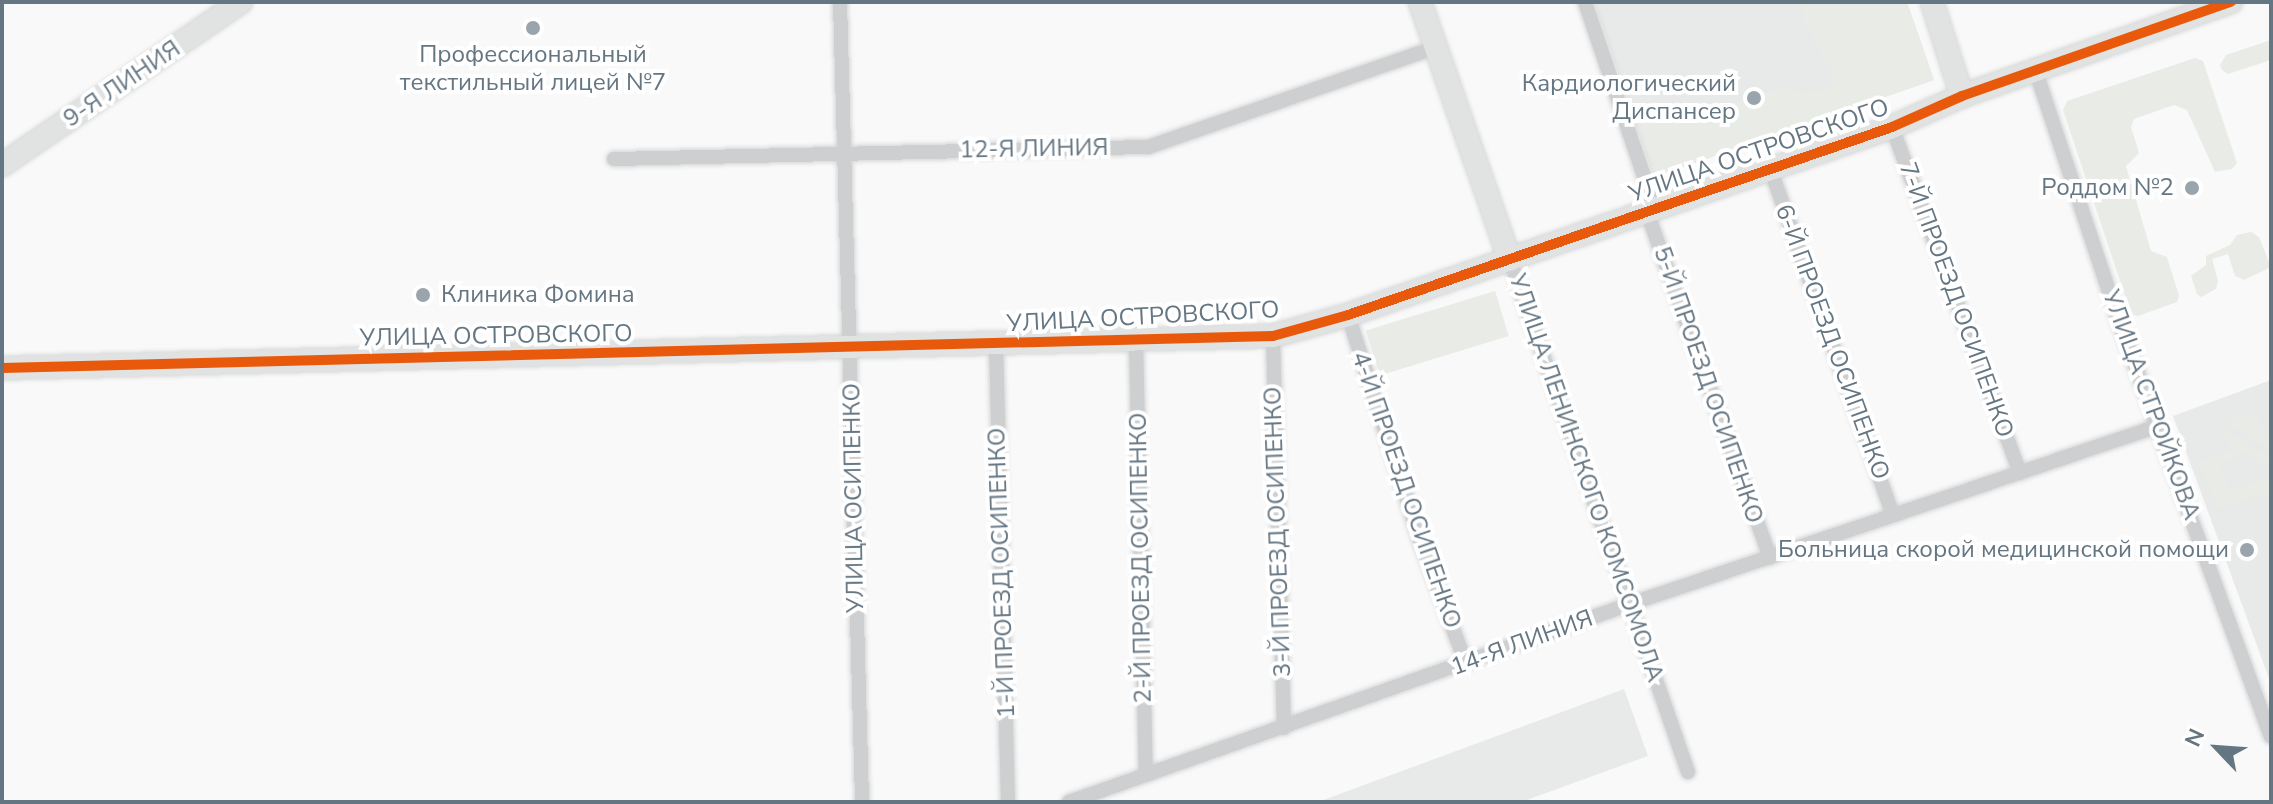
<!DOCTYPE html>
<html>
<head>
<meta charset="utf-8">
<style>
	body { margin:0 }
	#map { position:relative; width:2273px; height:804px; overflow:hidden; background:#f9f9f9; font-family:"Nunito Sans",sans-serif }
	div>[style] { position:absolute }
	.built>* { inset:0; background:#e8e9e9 }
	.green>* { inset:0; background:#e8ebe6; transform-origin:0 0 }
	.roads { filter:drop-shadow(0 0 2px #d5d6d7) drop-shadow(0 0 2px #d5d6d7) }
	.street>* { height:14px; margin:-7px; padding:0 7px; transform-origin:7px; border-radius:7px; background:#cecfd0 }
	.secondary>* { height:22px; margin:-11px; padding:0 11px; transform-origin:11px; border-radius:11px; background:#e1e2e2 }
	.cycleway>* { height:10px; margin:-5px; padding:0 5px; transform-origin:5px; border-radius:5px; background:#e8590c }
	.dots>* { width:22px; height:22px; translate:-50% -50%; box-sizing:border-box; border:4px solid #fff; border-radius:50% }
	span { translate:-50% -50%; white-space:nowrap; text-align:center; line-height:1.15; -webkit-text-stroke:8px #fff; paint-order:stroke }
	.poi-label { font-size:24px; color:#657683 }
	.right { translate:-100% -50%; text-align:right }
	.left { translate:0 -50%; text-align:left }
	.street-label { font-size:24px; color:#657683 }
	.frame { position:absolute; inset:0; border:4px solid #657683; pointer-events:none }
	.north { position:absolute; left:2177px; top:708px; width:80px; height:80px; -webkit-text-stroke:6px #fff; paint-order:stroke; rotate:295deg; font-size:22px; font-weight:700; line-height:32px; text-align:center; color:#657683 }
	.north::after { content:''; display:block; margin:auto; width:28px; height:36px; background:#657683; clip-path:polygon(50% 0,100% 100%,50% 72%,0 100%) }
</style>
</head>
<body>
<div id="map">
	<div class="built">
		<div style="clip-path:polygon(1594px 2px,1907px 2px,1934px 80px,1654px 177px)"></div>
		<div style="clip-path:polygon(2271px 380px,2271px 684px,2173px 416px)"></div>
		<div style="clip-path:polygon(1624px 689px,1648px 756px,1521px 802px,1318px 802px)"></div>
	</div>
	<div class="green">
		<div style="clip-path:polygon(1804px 2px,1907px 2px,1934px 80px,1654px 177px,1633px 117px,1643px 108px,1684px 102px,1718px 109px,1781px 87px,1804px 93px,1831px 88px,1834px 75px,1802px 17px)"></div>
		<div style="clip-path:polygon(2271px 40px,2271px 60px,2228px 74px,2222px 70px,2220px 65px,2226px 55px)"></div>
		<div style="clip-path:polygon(2195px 58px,2203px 61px,2237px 163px,2232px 169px,2215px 172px,2187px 110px,2174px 105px,2134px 119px,2131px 127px,2139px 153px,2126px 166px,2151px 251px,2167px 257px,2179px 296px,2177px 302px,2138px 316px,2131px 314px,2063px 110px,2067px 101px)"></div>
		<div style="clip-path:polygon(2251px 232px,2259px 237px,2271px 267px,2244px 280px,2235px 276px,2228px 254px,2212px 259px,2218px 281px,2216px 289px,2201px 297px,2197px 294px,2191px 276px,2206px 265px,2206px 256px,2230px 245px,2237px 235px)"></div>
		<div style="left:1495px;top:291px;width:47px;height:135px;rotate:73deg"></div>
		<div style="clip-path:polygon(2249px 413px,2259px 417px,2270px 450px,2223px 421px)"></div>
		<div style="clip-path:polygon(2222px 428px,2270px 456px,2266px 465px,2256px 463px,2250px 452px,2220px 463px,2229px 491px,2271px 477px,2271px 493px,2217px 508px,2199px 462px,2231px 450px)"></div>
	</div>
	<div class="roads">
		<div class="street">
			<div style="left:840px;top:2px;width:800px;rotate:88.42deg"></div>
			<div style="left:1585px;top:2px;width:219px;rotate:71.3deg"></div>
			<div style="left:2036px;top:72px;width:269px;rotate:71.6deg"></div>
			<div style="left:2121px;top:327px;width:436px;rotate:69.9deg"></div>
			<div style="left:1892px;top:127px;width:369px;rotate:69.7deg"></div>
			<div style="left:614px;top:159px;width:534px;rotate:-1.29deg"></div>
			<div style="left:1148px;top:147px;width:305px;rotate:-19.1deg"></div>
			<div style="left:1770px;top:168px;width:368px;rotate:70.5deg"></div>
			<div style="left:1647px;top:212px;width:367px;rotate:70.4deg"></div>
			<div style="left:1510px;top:260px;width:542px;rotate:70.83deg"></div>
			<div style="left:1348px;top:315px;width:236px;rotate:72.3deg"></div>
			<div style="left:1420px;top:540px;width:132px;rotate:69.6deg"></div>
			<div style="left:1273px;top:336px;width:392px;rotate:88.4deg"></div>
			<div style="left:1136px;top:341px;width:434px;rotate:88.7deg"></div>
			<div style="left:996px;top:344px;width:458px;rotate:88.5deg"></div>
			<div style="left:1069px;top:802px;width:595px;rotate:-19.44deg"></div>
			<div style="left:1630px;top:604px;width:557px;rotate:-18.63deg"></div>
		</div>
		<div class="secondary">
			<div style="left:1420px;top:2px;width:273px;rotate:70.8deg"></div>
			<div style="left:1932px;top:2px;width:99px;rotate:72.3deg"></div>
			<div style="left:2px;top:165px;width:289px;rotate:-34.3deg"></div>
			<div style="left:2px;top:368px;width:1271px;rotate:-1.44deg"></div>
			<div style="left:1273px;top:336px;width:78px;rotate:-15.6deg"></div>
			<div style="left:1348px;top:315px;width:576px;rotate:-19.06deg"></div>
			<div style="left:1892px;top:127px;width:77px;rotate:-23.9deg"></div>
			<div style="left:1962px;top:96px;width:285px;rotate:-19.3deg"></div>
		</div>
	</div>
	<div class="cycleway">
		<div style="left:2px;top:368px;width:1271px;rotate:-1.44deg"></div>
		<div style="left:1273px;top:336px;width:78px;rotate:-15.6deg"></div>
		<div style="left:1348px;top:315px;width:576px;rotate:-19.06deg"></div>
		<div style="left:1892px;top:127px;width:77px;rotate:-23.9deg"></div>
		<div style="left:1962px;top:96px;width:285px;rotate:-19.3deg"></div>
	</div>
	<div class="dots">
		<div style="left:533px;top:28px;background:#99a4ac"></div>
		<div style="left:1754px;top:98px;background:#99a4ac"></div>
		<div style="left:2192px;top:188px;background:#99a4ac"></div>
		<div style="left:423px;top:295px;background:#99a4ac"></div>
		<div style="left:2247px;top:550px;background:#99a4ac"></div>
	</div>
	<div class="poi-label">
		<span style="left:533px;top:69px">Профессиональный<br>текстильный лицей №7</span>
		<span class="right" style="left:1736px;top:98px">Кардиологический<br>Диспансер</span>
		<span class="right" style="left:2174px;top:188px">Роддом №2</span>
		<span class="left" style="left:441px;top:295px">Клиника Фомина</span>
		<span class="right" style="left:2229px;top:550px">Больница скорой медицинской помощи</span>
	</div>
	<div class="street-label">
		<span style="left:122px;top:84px;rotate:-34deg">9-Я ЛИНИЯ</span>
		<span style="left:1034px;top:149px;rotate:-1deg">12-Я ЛИНИЯ</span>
		<span style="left:1759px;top:151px;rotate:-19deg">УЛИЦА ОСТРОВСКОГО</span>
		<span style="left:1956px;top:300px;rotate:70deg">7-Й ПРОЕЗД ОСИПЕНКО</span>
		<span style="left:1143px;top:317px;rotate:-3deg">УЛИЦА ОСТРОВСКОГО</span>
		<span style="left:496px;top:336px;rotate:-1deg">УЛИЦА ОСТРОВСКОГО</span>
		<span style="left:1832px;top:342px;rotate:70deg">6-Й ПРОЕЗД ОСИПЕНКО</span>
		<span style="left:1708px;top:385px;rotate:71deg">5-Й ПРОЕЗД ОСИПЕНКО</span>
		<span style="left:2151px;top:405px;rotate:70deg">УЛИЦА СТРОЙКОВА</span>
		<span style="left:1586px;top:478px;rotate:71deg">УЛИЦА ЛЕНИНСКОГО КОМСОМОЛА</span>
		<span style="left:1406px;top:490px;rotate:71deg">4-Й ПРОЕЗД ОСИПЕНКО</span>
		<span style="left:854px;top:498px;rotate:-91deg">УЛИЦА ОСИПЕНКО</span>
		<span style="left:1278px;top:532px;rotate:-92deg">3-Й ПРОЕЗД ОСИПЕНКО</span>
		<span style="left:1141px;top:558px;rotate:-91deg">2-Й ПРОЕЗД ОСИПЕНКО</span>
		<span style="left:1002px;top:573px;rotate:-92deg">1-Й ПРОЕЗД ОСИПЕНКО</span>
		<span style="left:1522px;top:643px;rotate:-20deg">14-Я ЛИНИЯ</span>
	</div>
	<div class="frame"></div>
	<div class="north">N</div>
</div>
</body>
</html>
